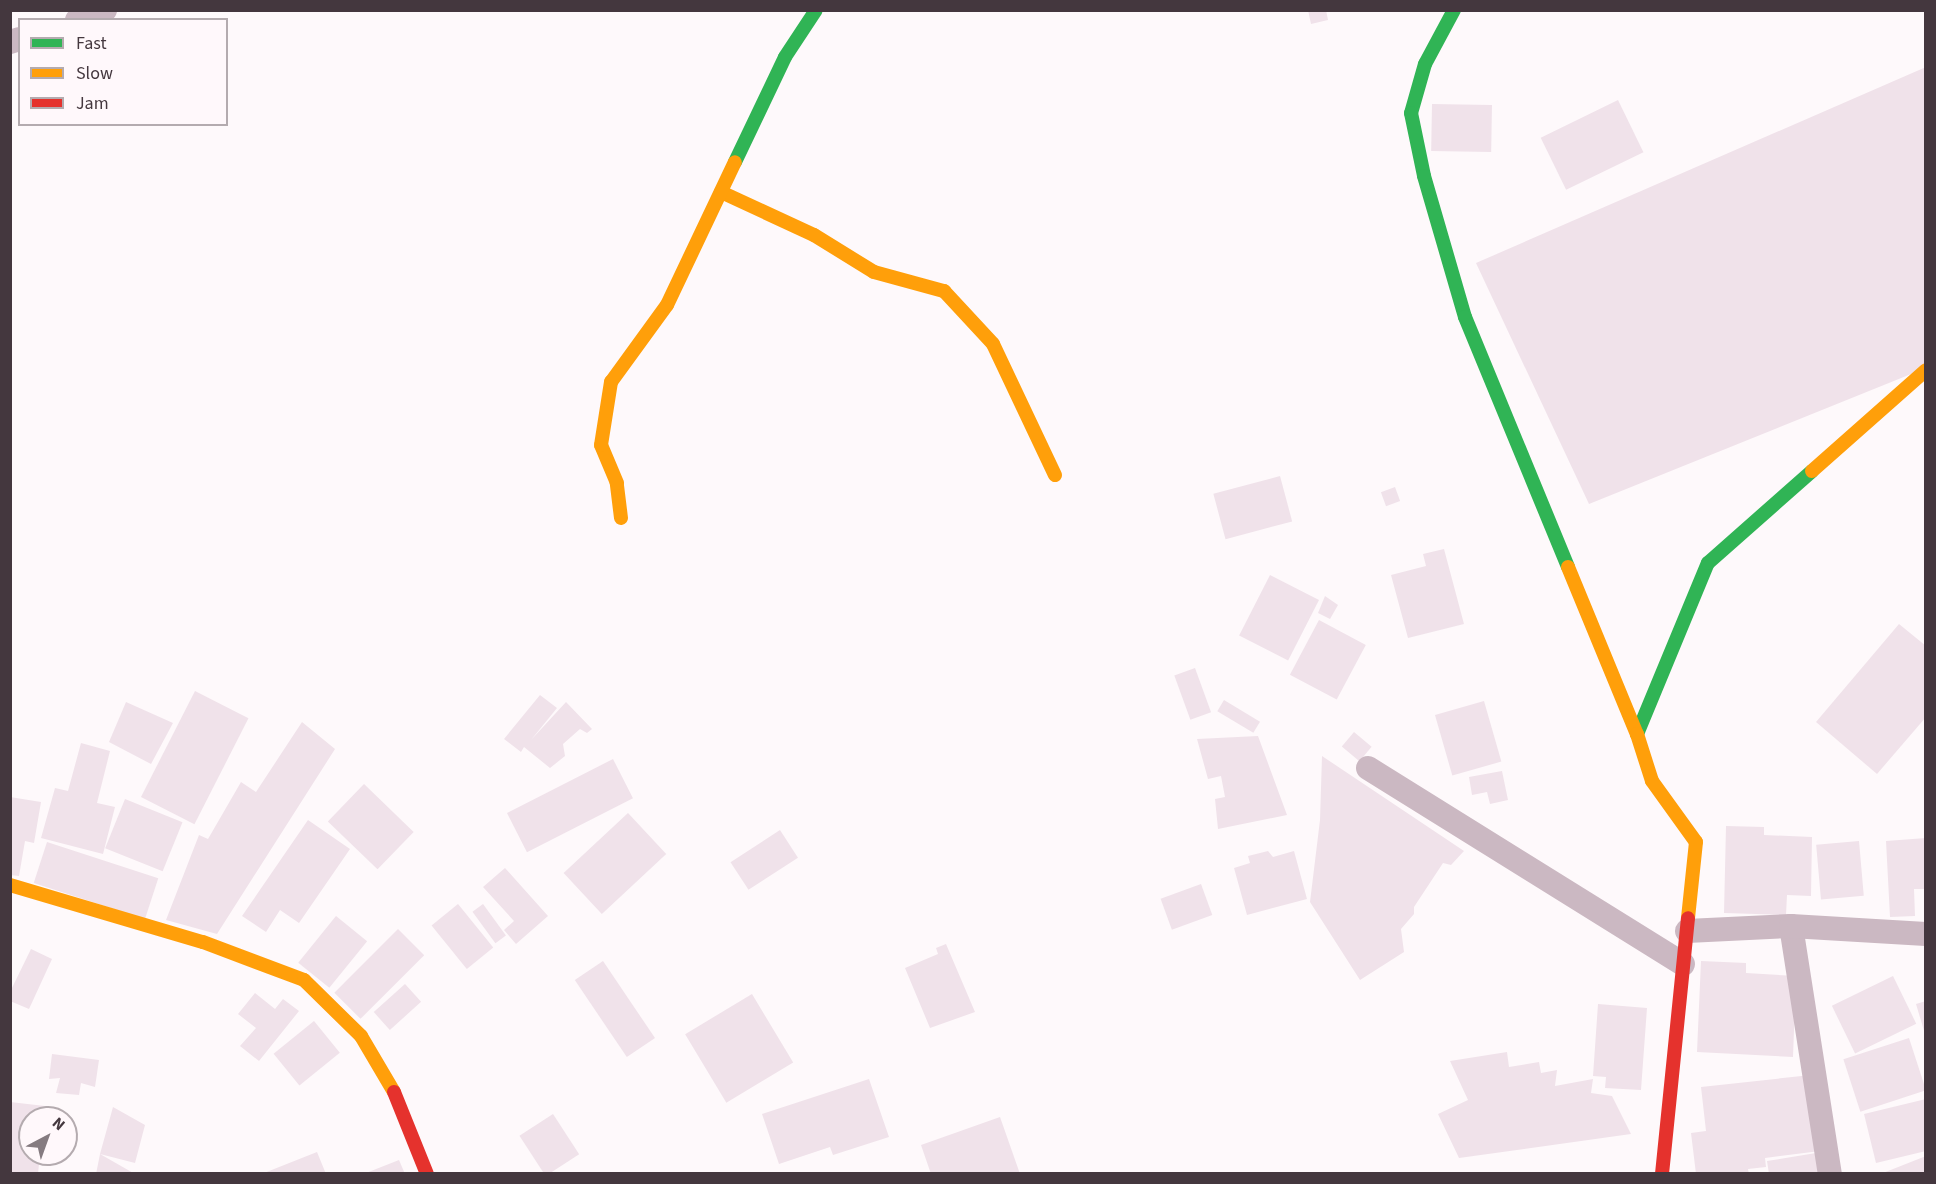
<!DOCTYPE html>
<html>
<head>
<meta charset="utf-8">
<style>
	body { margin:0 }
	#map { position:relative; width:1936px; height:1184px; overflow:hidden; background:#fef9fb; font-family:"Source Sans 3",sans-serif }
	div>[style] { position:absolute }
	.building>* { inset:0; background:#f0e2ea; transform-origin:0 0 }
	.street>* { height:24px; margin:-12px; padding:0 12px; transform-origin:12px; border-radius:12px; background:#cbb8c2 }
	.fast>* { height:14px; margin:-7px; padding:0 7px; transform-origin:7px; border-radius:7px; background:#30b455 }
	.slow>* { height:14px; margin:-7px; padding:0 7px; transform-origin:7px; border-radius:7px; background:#ff9f0a }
	.jam>* { height:14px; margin:-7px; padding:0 7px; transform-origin:7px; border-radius:7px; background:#e5322d }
	span { translate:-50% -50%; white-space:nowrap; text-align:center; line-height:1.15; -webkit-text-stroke:5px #fff8fb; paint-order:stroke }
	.frame { position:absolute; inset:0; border:12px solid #44373e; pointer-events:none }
	.legend { position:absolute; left:18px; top:18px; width:210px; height:108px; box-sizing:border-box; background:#fff8fb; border:2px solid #b4abaf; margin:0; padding:8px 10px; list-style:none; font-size:18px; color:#44373e }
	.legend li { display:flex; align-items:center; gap:12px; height:30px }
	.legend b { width:30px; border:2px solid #b4abaf }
	.north { position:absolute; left:18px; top:1106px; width:60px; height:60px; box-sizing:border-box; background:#fff8fb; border:2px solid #b4abaf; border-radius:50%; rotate:41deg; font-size:16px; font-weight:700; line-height:24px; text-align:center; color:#44373e }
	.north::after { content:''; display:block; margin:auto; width:21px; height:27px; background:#857b80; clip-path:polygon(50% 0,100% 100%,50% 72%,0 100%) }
</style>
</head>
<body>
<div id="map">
	<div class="building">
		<div style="clip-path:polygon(1308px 10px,1326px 10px,1328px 20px,1311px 24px)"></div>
		<div style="clip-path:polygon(1926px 67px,1926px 368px,1589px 504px,1476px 263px)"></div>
		<div style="left:1618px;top:100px;width:58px;height:86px;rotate:64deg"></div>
		<div style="left:1432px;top:104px;width:60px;height:47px;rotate:1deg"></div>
		<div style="left:1280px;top:476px;width:47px;height:69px;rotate:75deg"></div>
		<div style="left:1395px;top:487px;width:15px;height:15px;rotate:70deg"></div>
		<div style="clip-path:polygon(1444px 549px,1464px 624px,1408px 638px,1391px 575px,1426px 566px,1423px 554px)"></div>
		<div style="left:1270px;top:575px;width:55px;height:68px;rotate:27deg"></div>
		<div style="clip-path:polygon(1325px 596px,1338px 605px,1330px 619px,1318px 613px)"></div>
		<div style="left:1319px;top:620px;width:53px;height:62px;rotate:28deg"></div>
		<div style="clip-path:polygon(1899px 624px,1926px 646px,1926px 717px,1877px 774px,1816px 722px)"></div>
		<div style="left:1195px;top:668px;width:47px;height:22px;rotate:70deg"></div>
		<div style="left:195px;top:691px;width:60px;height:119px;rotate:27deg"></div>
		<div style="clip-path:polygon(540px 695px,557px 708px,531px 740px,566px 702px,592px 729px,587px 733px,580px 729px,563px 744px,565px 756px,550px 768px,524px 747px,521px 752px,504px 739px)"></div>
		<div style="left:1224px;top:700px;width:42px;height:13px;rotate:31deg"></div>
		<div style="left:1484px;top:701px;width:63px;height:51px;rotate:74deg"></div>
		<div style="clip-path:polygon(126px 702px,173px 723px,151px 764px,109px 742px)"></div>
		<div style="clip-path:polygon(302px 722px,335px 749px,217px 934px,166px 920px,199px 835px,208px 839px,241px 782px,256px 792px)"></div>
		<div style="left:1354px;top:732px;width:23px;height:19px;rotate:40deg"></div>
		<div style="clip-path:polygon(1258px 736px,1287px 815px,1218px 829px,1215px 799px,1225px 797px,1221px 776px,1208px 779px,1197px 739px)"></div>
		<div style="clip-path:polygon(81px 743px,110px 751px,97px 803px,115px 807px,103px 854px,41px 838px,55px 788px,68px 791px)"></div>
		<div style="clip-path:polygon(1322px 756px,1464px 851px,1451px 865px,1443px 863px,1414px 907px,1414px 914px,1401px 929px,1404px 952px,1360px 980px,1310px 902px,1320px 820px)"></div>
		<div style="left:613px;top:759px;width:44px;height:119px;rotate:63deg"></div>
		<div style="clip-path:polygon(1502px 771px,1508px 800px,1490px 804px,1487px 792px,1472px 795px,1469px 777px)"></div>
		<div style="left:364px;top:784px;width:69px;height:52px;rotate:44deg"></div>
		<div style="clip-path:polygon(10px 797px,41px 802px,34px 843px,25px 841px,19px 876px,10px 875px)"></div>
		<div style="left:125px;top:799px;width:62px;height:53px;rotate:22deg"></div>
		<div style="left:628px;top:813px;width:56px;height:88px;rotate:47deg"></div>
		<div style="clip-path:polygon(308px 820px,350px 849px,299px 923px,280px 910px,266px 932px,242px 916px)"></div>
		<div style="clip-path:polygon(1726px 826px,1764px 827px,1764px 835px,1812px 837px,1811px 896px,1787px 895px,1786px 915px,1724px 913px)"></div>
		<div style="left:780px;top:830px;width:33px;height:59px;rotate:57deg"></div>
		<div style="clip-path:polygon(1926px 838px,1926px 889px,1914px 889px,1915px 916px,1890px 917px,1886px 841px)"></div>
		<div style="left:1859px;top:841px;width:55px;height:43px;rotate:85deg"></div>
		<div style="left:47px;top:842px;width:117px;height:43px;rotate:18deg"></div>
		<div style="clip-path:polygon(1268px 851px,1273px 857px,1294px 851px,1307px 899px,1247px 915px,1234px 868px,1250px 863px,1248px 856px)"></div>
		<div style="clip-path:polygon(505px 868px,548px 916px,516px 944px,504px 930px,514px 921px,483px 887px)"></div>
		<div style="left:1201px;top:884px;width:33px;height:43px;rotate:70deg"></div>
		<div style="left:458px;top:904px;width:56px;height:34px;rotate:51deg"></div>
		<div style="left:483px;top:904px;width:39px;height:13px;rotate:54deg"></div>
		<div style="left:336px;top:916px;width:40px;height:60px;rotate:39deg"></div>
		<div style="left:398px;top:929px;width:37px;height:90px;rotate:45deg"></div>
		<div style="clip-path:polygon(946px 944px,975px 1012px,930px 1028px,905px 968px,938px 954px,936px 948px)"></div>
		<div style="clip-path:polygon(31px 949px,52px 959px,29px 1009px,10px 1001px,10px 992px)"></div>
		<div style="left:603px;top:961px;width:93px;height:34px;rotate:56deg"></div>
		<div style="clip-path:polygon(1701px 961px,1746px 963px,1746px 973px,1796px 976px,1793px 1057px,1697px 1052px)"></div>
		<div style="left:1893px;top:976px;width:53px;height:68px;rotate:64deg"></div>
		<div style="left:405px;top:984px;width:24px;height:42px;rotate:48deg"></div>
		<div style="clip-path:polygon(255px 993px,275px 1009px,283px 999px,299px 1011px,259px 1061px,240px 1046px,256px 1028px,238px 1014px)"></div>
		<div style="left:752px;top:994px;width:80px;height:78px;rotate:59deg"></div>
		<div style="clip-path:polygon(1926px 1001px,1926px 1034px,1925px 1034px,1916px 1004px)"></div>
		<div style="clip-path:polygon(1598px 1004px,1647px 1008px,1641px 1090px,1605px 1088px,1606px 1077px,1593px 1076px)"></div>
		<div style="left:314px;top:1021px;width:41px;height:52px;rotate:51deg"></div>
		<div style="left:1909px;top:1038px;width:55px;height:69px;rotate:72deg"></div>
		<div style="clip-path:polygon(1507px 1052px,1509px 1067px,1539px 1062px,1541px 1073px,1557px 1070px,1555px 1086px,1593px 1079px,1591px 1093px,1612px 1096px,1631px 1134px,1459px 1158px,1438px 1114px,1468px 1100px,1450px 1061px)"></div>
		<div style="clip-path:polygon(52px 1054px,99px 1060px,95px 1087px,81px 1083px,79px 1095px,56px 1093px,60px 1078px,49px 1079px)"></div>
		<div style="clip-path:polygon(1811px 1075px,1820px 1151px,1765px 1158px,1766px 1167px,1748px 1169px,1749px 1174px,1696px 1174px,1691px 1133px,1706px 1131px,1701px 1087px)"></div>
		<div style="clip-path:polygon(869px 1079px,889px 1137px,833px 1155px,830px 1147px,779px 1164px,762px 1114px)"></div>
		<div style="clip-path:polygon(1926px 1099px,1926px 1151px,1876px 1163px,1864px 1114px)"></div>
		<div style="clip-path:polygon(10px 1102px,45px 1106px,44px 1118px,30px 1118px,30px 1154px,40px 1154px,38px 1174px,10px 1174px)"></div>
		<div style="clip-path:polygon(113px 1107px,145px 1125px,135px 1163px,100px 1154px,135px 1174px,96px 1174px,100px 1154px)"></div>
		<div style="left:553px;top:1114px;width:48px;height:40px;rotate:57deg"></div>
		<div style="clip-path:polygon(1000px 1117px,1020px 1174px,931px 1174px,921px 1145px)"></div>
		<div style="clip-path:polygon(317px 1152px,326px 1174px,264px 1174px,264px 1173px)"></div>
		<div style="clip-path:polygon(1816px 1153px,1820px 1174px,1769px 1174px,1767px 1161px)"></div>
		<div style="clip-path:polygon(1926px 1156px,1926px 1174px,1883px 1174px,1883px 1173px)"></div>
		<div style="clip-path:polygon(399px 1160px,405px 1174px,366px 1174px,366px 1173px)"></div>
	</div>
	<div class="street">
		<div style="left:77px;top:20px;width:30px;rotate:-20deg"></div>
		<div style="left:10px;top:42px;width:10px;rotate:-17deg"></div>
		<div style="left:1368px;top:768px;width:371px;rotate:31.9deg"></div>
		<div style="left:1791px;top:926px;width:251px;rotate:81.1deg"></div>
		<div style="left:1687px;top:931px;width:104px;rotate:-2.8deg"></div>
		<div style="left:1791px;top:926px;width:135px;rotate:3.4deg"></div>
	</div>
	<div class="fast">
		<div style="left:1454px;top:10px;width:61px;rotate:118.2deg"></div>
		<div style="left:1425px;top:64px;width:51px;rotate:105.9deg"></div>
		<div style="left:1411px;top:113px;width:64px;rotate:78.3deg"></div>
		<div style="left:1424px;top:176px;width:147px;rotate:73.8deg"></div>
		<div style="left:1465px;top:317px;width:270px;rotate:67.6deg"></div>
		<div style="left:735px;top:162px;width:116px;rotate:-64.5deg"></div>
		<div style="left:785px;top:57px;width:56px;rotate:-56.6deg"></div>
		<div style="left:1637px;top:734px;width:185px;rotate:-67.5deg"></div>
		<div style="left:1708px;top:563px;width:139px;rotate:-41.5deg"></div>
	</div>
	<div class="slow">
		<div style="left:721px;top:192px;width:102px;rotate:24.8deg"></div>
		<div style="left:814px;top:235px;width:70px;rotate:31.7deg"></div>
		<div style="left:874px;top:272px;width:73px;rotate:15.2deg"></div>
		<div style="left:944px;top:291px;width:72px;rotate:47.2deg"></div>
		<div style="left:993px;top:344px;width:145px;rotate:64.7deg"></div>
		<div style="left:1812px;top:471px;width:152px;rotate:-41.5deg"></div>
		<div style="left:621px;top:518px;width:35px;rotate:-97deg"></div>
		<div style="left:617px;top:483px;width:41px;rotate:-112.8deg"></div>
		<div style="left:601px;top:445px;width:64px;rotate:-81deg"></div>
		<div style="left:611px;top:382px;width:95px;rotate:-54deg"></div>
		<div style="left:667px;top:305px;width:158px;rotate:-64.6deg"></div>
		<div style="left:1568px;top:567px;width:181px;rotate:67.6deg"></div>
		<div style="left:1637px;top:734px;width:49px;rotate:72.3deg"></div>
		<div style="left:1652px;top:781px;width:75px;rotate:54.2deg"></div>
		<div style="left:1696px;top:842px;width:76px;rotate:96deg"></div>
		<div style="left:10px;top:885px;width:201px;rotate:16.5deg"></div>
		<div style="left:203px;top:942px;width:108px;rotate:20.6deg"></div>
		<div style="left:304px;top:980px;width:80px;rotate:44.5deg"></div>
		<div style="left:361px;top:1036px;width:65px;rotate:59.5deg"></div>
	</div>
	<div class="jam">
		<div style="left:394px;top:1092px;width:88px;rotate:68.1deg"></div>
		<div style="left:1662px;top:1174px;width:257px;rotate:-84.2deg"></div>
	</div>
	<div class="frame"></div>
	<ul class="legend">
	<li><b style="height:8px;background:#30b455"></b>Fast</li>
	<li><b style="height:8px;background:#ff9f0a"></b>Slow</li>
	<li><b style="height:8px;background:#e5322d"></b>Jam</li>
	</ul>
	<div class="north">N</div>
</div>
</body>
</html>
